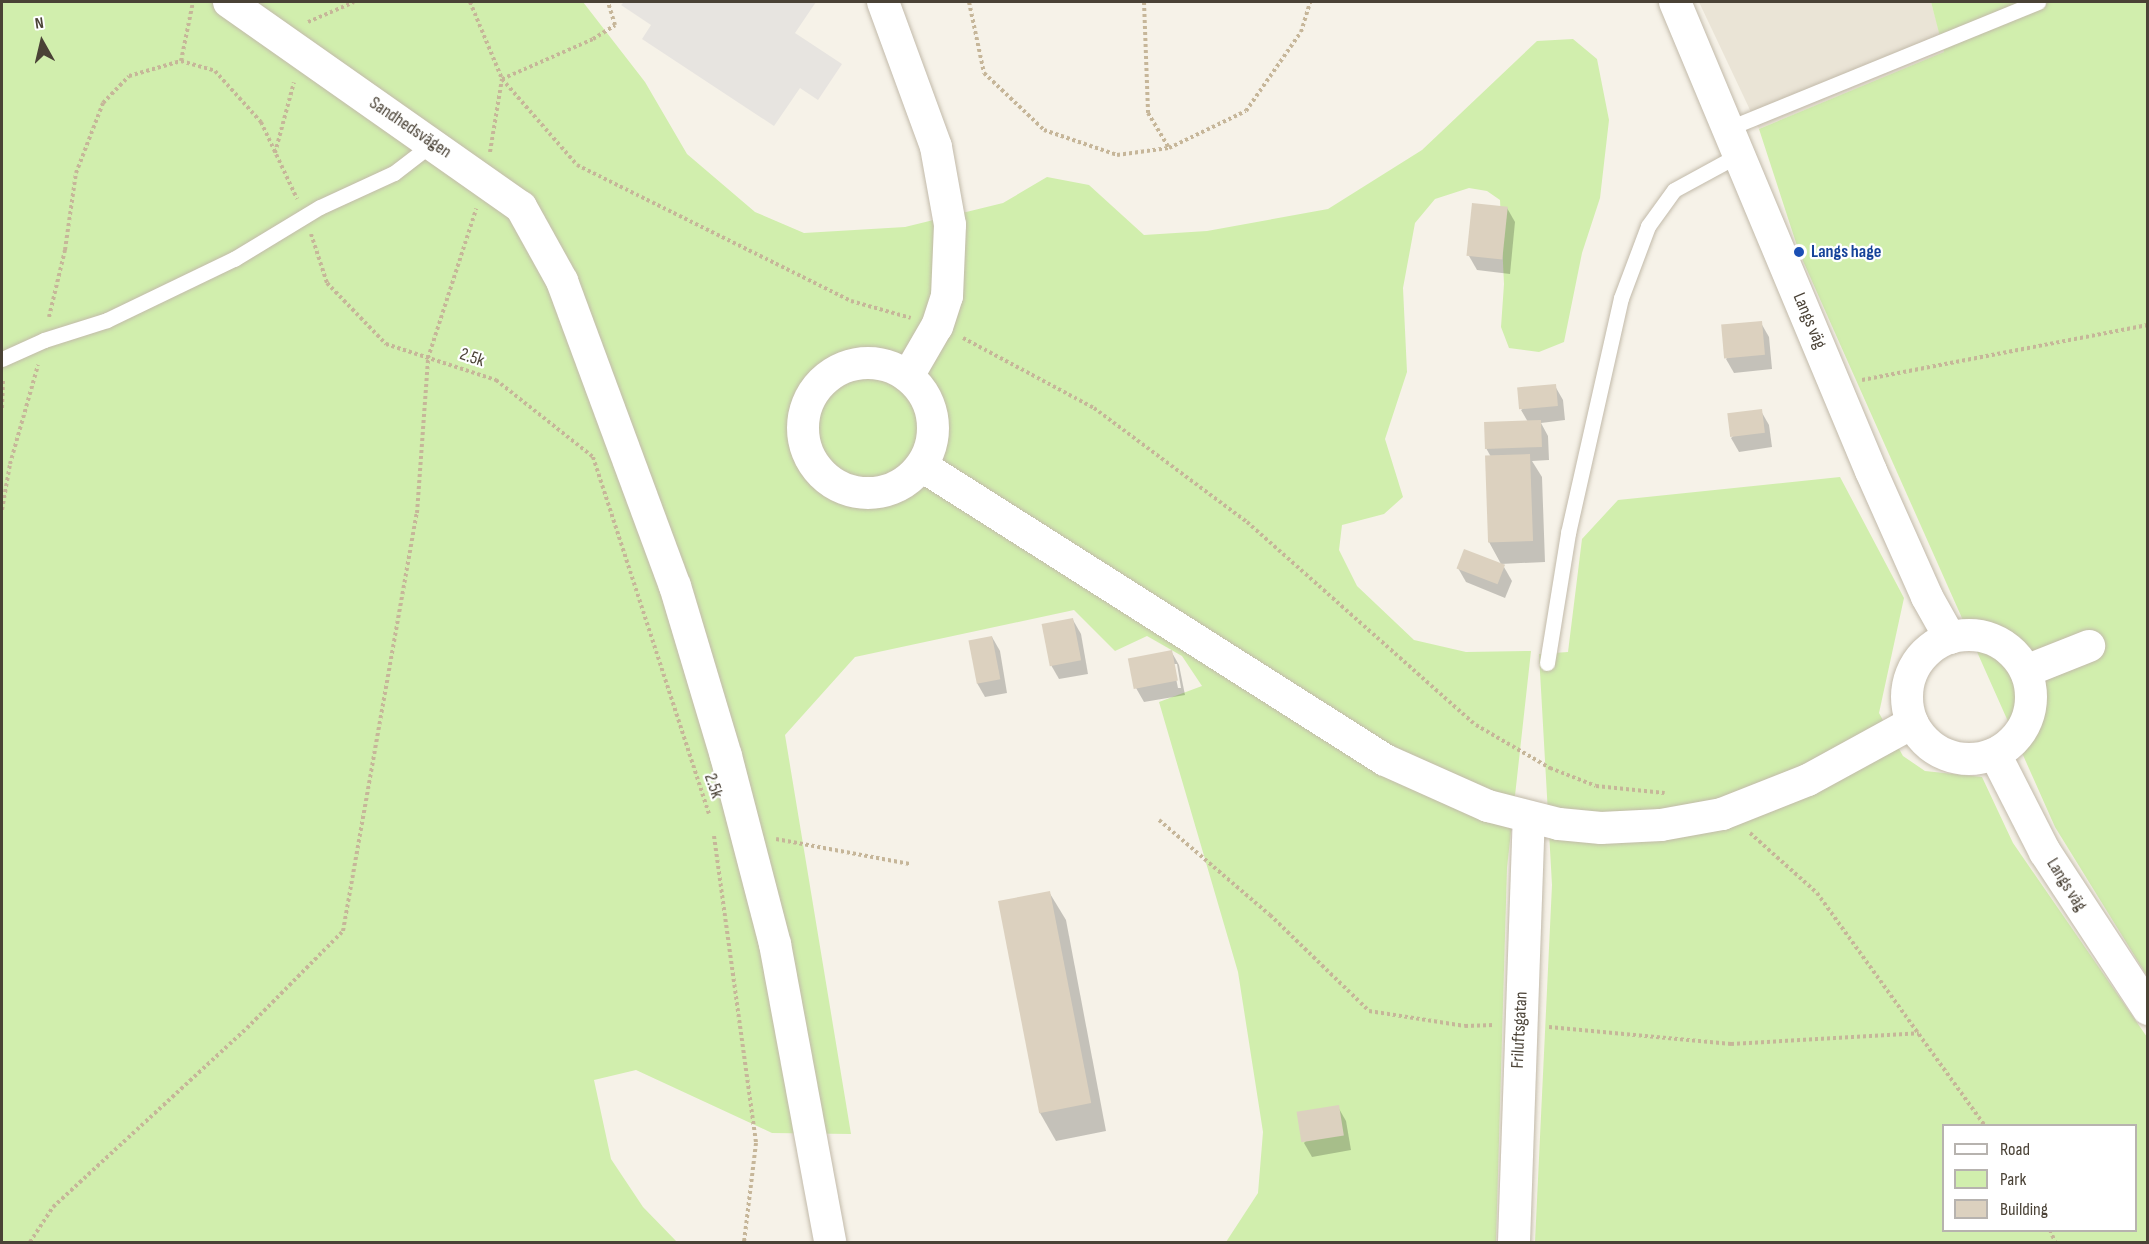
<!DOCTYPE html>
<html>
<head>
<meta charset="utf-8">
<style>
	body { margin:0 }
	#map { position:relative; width:2149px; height:1244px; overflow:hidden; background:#f6f2e8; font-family:"Sofia Sans Condensed",sans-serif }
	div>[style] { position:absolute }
	.residential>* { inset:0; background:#eae4d6 }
	.green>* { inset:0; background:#d1eead }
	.parking>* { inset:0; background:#e7e4e0 }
	.shadow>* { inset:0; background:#0003 }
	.building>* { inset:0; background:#dcd1bf; transform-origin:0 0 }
	.path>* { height:4px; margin-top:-2px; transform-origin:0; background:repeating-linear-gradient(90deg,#c6b699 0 3px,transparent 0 6px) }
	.roads { filter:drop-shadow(0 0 2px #c2baaa) drop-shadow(0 0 2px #c2baaa) }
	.service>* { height:15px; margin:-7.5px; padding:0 7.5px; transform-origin:7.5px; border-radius:7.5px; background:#fff }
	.minor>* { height:32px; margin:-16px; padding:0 16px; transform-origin:16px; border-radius:16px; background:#fff }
	.minor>.ring { margin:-16px; padding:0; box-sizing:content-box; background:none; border:32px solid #fff; border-radius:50% }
	.dots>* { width:16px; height:16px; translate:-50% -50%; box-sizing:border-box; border:3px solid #fff; border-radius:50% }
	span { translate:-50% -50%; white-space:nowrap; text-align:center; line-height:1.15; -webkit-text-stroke:4.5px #fff; paint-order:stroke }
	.street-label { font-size:18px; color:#4a4236 }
	.transit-label { font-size:18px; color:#164399; font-weight:700 }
	.left { translate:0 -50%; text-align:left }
	.frame { position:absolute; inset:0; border:3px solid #4a4236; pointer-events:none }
	.legend { position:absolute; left:1942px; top:1124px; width:195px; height:108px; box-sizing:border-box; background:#fff; border:2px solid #b7b3af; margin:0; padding:8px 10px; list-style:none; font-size:18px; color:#4a4236 }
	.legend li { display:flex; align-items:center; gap:12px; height:30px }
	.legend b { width:30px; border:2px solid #b7b3af }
	.north { position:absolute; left:12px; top:12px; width:60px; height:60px; -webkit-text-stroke:4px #fff; paint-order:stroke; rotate:352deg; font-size:16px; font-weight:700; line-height:24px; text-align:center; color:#4a4236 }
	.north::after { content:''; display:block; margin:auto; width:21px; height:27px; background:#4a4236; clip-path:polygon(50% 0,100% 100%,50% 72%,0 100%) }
</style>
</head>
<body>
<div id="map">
	<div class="residential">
		<div style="clip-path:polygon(1699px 2px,1931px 2px,1945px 52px,1759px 129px)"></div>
	</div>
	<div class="green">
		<div style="clip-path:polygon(2px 2px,583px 2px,645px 82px,687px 154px,755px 212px,804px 233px,905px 227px,1003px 203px,1047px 177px,1089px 185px,1144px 235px,1207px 231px,1328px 209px,1422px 150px,1537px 41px,1573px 39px,1597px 59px,1609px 120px,1600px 198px,1582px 253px,1564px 342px,1539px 352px,1509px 348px,1501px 327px,1504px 284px,1500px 200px,1487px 191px,1469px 188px,1435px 199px,1415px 223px,1403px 288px,1407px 372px,1385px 439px,1403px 497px,1384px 514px,1342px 525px,1339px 550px,1357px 586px,1414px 640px,1466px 652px,1531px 651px,1507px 868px,1496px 1242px,1226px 1242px,1258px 1193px,1263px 1132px,1238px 972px,1159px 702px,1202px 686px,1182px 656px,1147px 636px,1115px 651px,1074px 610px,855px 657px,785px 735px,851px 1134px,772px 1133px,636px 1070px,594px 1080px,611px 1159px,643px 1207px,677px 1242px,2px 1242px)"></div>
		<div style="clip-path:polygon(1931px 2px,2147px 2px,2147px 976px,2055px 827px,1799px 252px,1759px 129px,1944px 52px)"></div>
		<div style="clip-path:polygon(evenodd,1840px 477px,1904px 598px,1879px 713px,1903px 756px,1925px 771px,1982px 777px,2013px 843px,2147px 1037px,2147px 1242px,1535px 1242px,1552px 885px,1539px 654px,1568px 652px,1582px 539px,1618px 500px,1840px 477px,1944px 1126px,2136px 1126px,2136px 1230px,1944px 1230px,1944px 1126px)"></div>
	</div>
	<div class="parking">
		<div style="clip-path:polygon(624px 2px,816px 2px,795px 33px,842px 64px,818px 100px,800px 88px,774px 126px,642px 39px,651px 25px,621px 5px)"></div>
	</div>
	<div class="shadow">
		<div style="clip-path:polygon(1507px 208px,1515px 222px,1510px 274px,1477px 270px,1469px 256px)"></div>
		<div style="clip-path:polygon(1761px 323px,1769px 337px,1772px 369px,1734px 373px,1726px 359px)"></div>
		<div style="clip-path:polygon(1555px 386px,1563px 400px,1565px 420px,1541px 423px,1548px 436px,1549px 460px,1532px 461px,1542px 477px,1545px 562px,1501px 564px,1489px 542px,1491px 457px,1486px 448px,1528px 422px,1521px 410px)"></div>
		<div style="clip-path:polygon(1761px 411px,1769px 425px,1772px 447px,1739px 452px,1731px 438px)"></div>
		<div style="clip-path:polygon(1504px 567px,1512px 581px,1505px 598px,1466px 582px,1458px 568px)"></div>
		<div style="clip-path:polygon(1073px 620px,1081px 634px,1088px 674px,1059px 679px,1051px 665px)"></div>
		<div style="clip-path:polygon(992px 637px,1000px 651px,1007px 693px,985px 697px,977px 683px)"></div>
		<div style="clip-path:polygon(evenodd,1171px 651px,1179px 665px,1185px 695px,1144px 702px,1136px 688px,1171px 651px,1173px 664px,1177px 664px,1181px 688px,1178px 688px,1173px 664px)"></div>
		<div style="clip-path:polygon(1049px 892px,1066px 920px,1106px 1131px,1056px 1141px,1040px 1113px)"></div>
		<div style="clip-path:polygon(1338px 1107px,1346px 1121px,1351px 1150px,1312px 1157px,1304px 1143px)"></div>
	</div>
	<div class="building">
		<div style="left:1472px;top:203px;width:36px;height:53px;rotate:6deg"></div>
		<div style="left:1762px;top:321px;width:34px;height:41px;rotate:85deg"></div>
		<div style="left:1556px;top:384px;width:22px;height:39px;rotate:85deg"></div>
		<div style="left:1762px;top:409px;width:24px;height:35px;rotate:83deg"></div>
		<div style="left:1541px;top:420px;width:27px;height:57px;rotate:88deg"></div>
		<div style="left:1530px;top:454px;width:87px;height:45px;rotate:88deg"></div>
		<div style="left:1464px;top:549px;width:44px;height:21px;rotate:21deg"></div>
		<div style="left:1073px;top:618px;width:43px;height:32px;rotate:79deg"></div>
		<div style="left:992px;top:636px;width:44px;height:24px;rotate:79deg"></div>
		<div style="left:1172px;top:650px;width:31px;height:45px;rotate:79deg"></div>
		<div style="left:1050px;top:891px;width:216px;height:53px;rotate:79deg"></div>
		<div style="left:1339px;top:1105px;width:31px;height:43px;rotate:81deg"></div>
	</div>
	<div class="path">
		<div style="left:470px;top:2px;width:83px;rotate:67.4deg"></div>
		<div style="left:502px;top:79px;width:114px;rotate:48.9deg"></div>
		<div style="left:577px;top:165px;width:306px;rotate:26.4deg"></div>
		<div style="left:851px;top:301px;width:62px;rotate:15.8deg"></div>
		<div style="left:969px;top:2px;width:73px;rotate:78.1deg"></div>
		<div style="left:984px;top:73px;width:83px;rotate:43.5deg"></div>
		<div style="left:1044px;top:130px;width:77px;rotate:18.9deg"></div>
		<div style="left:1117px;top:155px;width:52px;rotate:-7.7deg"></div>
		<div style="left:1169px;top:148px;width:85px;rotate:-25.7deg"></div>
		<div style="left:1246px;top:111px;width:96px;rotate:-55.2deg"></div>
		<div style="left:1301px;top:32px;width:31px;rotate:-73deg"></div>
		<div style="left:1144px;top:2px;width:111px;rotate:87.9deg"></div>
		<div style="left:1148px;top:113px;width:41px;rotate:59deg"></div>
		<div style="left:308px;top:22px;width:50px;rotate:-23.5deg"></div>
		<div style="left:181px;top:61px;width:60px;rotate:-78.5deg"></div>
		<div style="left:490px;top:152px;width:74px;rotate:-80.7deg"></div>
		<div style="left:502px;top:79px;width:99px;rotate:-23.7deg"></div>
		<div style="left:593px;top:39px;width:26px;rotate:-32deg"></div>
		<div style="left:615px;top:25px;width:24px;rotate:-107deg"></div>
		<div style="left:275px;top:153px;width:73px;rotate:-75deg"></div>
		<div style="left:311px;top:234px;width:52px;rotate:71.9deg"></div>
		<div style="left:327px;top:283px;width:85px;rotate:46deg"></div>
		<div style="left:386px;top:344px;width:116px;rotate:18.1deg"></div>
		<div style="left:496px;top:380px;width:124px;rotate:38.4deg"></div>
		<div style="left:593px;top:457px;width:375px;rotate:72deg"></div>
		<div style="left:49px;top:317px;width:69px;rotate:-76.6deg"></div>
		<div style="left:65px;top:250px;width:78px;rotate:-81.9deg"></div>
		<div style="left:76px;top:173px;width:75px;rotate:-68.9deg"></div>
		<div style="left:103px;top:103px;width:37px;rotate:-46deg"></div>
		<div style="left:129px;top:76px;width:54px;rotate:-16.1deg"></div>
		<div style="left:181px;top:61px;width:35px;rotate:16deg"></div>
		<div style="left:215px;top:71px;width:69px;rotate:48deg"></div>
		<div style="left:261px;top:122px;width:85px;rotate:64.9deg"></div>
		<div style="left:963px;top:338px;width:149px;rotate:28.1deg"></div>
		<div style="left:1094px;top:408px;width:191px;rotate:36.7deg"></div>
		<div style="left:1247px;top:522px;width:306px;rotate:41.6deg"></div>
		<div style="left:1476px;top:725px;width:86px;rotate:30.2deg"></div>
		<div style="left:1550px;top:768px;width:49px;rotate:21.4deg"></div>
		<div style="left:1596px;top:786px;width:69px;rotate:5.8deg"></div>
		<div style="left:1862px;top:380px;width:291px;rotate:-10.9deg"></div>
		<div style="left:2px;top:408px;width:30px;rotate:-88deg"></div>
		<div style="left:2px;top:510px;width:47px;rotate:-80.1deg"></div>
		<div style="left:10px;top:464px;width:103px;rotate:-74.2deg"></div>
		<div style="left:1159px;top:820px;width:146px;rotate:40.6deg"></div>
		<div style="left:1270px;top:915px;width:138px;rotate:44.1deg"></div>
		<div style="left:1369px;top:1011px;width:97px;rotate:8.9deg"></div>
		<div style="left:1465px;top:1026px;width:29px;rotate:-2deg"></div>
		<div style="left:1750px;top:833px;width:90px;rotate:41.8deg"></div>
		<div style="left:1817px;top:893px;width:287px;rotate:54.2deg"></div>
		<div style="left:714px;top:836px;width:310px;rotate:82.2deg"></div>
		<div style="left:756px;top:1143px;width:100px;rotate:96.9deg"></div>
		<div style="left:776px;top:839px;width:136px;rotate:10.6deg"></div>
		<div style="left:1549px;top:1027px;width:183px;rotate:5.3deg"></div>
		<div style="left:1731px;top:1044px;width:188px;rotate:-3.3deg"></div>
		<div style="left:2050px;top:1230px;width:13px;rotate:67deg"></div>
		<div style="left:30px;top:1242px;width:42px;rotate:-56.7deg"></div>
		<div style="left:53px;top:1207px;width:264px;rotate:-42.7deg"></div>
		<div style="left:247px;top:1028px;width:136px;rotate:-45.3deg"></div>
		<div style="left:343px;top:931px;width:424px;rotate:-80deg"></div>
		<div style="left:417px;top:513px;width:155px;rotate:-85.9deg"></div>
		<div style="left:428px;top:358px;width:157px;rotate:-72.1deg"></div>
	</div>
	<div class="roads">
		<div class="service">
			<div style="left:1729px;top:128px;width:334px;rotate:-22.2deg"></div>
			<div style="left:2px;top:359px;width:46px;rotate:-24.3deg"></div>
			<div style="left:44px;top:340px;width:66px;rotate:-17.6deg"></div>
			<div style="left:107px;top:320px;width:141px;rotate:-25.7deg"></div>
			<div style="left:234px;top:259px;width:100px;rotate:-31.2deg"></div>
			<div style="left:320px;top:207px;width:81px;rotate:-24.7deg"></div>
			<div style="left:394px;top:173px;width:49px;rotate:-37.6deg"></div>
			<div style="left:1547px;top:663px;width:132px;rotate:-80.8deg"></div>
			<div style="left:1568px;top:533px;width:241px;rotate:-77.3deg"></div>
			<div style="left:1621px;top:298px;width:77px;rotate:-69.4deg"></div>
			<div style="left:1648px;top:226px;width:44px;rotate:-54.2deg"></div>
			<div style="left:1674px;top:190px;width:75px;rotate:-28.6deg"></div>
		</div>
		<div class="minor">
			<div style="left:229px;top:2px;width:357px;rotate:35.1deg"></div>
			<div style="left:521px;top:207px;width:85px;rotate:61deg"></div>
			<div style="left:562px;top:281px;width:325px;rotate:69.7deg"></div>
			<div style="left:675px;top:586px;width:177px;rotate:73.3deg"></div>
			<div style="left:726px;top:756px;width:194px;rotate:75.4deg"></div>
			<div style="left:775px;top:944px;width:303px;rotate:79.5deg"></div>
			<div style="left:883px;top:2px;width:154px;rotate:69.9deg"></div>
			<div style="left:936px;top:147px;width:79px;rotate:79.8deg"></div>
			<div style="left:950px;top:225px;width:71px;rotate:92.4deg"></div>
			<div style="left:947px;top:296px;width:32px;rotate:108deg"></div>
			<div style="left:937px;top:326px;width:58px;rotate:120.1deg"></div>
			<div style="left:1675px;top:2px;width:508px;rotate:67.32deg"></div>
			<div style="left:1871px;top:471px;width:138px;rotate:66deg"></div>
			<div style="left:1927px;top:597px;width:47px;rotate:60.7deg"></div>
			<div class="ring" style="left:803px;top:363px;width:98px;height:98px"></div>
			<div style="left:922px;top:466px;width:548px;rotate:32.42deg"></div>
			<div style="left:1385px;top:760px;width:113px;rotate:24.1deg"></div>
			<div style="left:1488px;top:806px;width:73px;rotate:14.2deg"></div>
			<div style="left:1559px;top:824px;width:42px;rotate:5.4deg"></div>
			<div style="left:1601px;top:828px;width:60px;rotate:-2.9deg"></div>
			<div style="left:1661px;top:825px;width:62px;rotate:-10.2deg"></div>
			<div style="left:1722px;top:814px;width:92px;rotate:-21.6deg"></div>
			<div style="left:1808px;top:780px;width:119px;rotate:-28.7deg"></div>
			<div class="ring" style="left:1907px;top:635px;width:92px;height:92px"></div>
			<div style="left:2026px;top:671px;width:68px;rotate:-21.6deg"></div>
			<div style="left:1995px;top:754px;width:110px;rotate:63deg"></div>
			<div style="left:2045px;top:852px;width:188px;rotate:56.7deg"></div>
			<div style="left:1514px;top:1242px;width:425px;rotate:-88deg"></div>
		</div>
	</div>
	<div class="dots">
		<div style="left:1799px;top:252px;background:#1a4fb4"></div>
	</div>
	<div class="street-label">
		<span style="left:410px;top:128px;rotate:34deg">Sandhedsvägen</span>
		<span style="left:1809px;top:321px;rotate:67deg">Langs väg</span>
		<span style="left:472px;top:358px;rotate:18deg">2.5k</span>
		<span style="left:713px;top:786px;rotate:71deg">2.5k</span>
		<span style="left:2066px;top:885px;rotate:58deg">Langs väg</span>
		<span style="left:1520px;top:1030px;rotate:-87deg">Friluftsgatan</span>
	</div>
	<div class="transit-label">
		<span class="left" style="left:1811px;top:252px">Langs hage</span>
	</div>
	<div class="frame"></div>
	<ul class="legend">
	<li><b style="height:8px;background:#fff"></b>Road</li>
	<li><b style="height:16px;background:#d1eead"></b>Park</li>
	<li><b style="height:16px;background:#dcd1bf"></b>Building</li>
	</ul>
	<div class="north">N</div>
</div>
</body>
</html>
